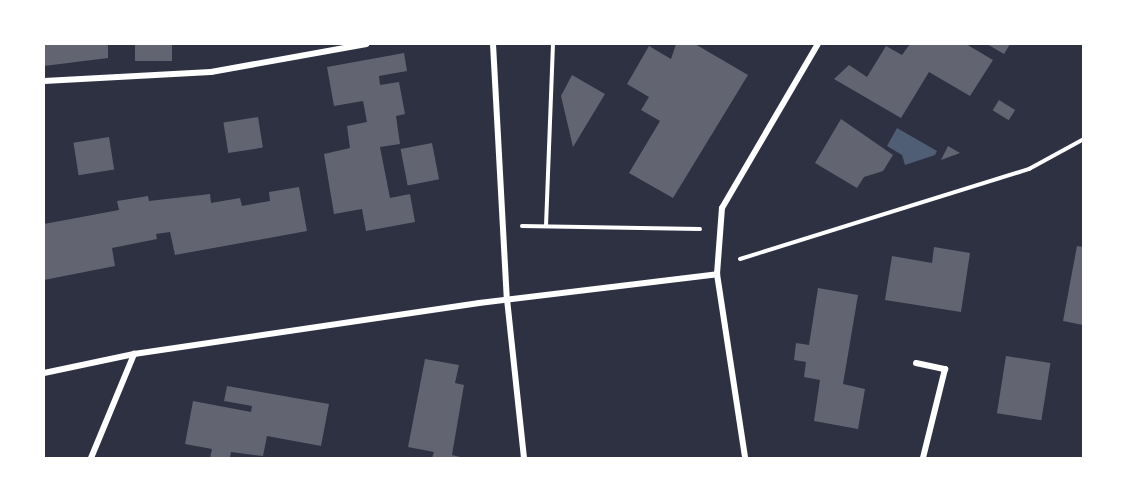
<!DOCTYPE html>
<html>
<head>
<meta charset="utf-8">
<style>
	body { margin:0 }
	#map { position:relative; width:1127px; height:502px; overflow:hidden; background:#2d3142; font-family:"Public Sans",sans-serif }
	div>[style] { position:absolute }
	.water>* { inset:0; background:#4f5d75 }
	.building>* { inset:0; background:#626471; transform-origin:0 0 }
	.path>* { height:4px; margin:-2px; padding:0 2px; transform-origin:2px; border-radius:2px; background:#fff }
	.minor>* { height:6px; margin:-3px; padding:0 3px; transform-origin:3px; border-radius:3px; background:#fff }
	span { translate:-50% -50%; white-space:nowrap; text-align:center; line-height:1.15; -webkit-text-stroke:4.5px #fff; paint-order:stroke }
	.frame { position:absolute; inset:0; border:45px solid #fff; pointer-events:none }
</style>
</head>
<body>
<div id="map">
	<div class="water">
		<div style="clip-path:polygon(897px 128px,937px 151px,935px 155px,905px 165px,902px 155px,887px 146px)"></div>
	</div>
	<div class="building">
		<div style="clip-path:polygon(44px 44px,108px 44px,108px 58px,44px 66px)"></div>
		<div style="left:135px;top:44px;width:37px;height:17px"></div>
		<div style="clip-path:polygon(676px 44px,695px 44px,748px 75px,673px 198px,629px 173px,660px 121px,641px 110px,649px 97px,627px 84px,649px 46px,671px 59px)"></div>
		<div style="clip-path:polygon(910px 44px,966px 44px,993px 60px,970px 96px,929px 72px,901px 118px,834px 79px,849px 65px,867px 77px,886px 46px,902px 55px)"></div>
		<div style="clip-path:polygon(987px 44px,1010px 44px,1004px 54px)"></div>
		<div style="clip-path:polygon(404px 53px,407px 71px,379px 76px,380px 85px,399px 82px,405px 114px,396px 116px,400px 144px,380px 147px,390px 198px,410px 194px,415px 222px,366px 231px,362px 209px,334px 214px,324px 154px,350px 148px,347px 126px,367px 122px,363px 101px,334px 106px,327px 67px)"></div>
		<div style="clip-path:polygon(572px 75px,605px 94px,573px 147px,561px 96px)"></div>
		<div style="left:999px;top:100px;width:19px;height:12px;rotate:32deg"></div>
		<div style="left:258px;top:117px;width:31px;height:35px;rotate:81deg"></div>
		<div style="clip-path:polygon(841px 119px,893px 155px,883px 171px,864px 177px,857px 188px,815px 163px)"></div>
		<div style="left:109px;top:137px;width:33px;height:36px;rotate:81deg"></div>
		<div style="left:432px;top:143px;width:37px;height:32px;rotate:79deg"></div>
		<div style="clip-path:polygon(948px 146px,960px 153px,941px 160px)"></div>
		<div style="clip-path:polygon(299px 187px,307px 231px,175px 255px,170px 232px,156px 234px,157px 239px,112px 248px,115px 266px,44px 280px,44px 224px,119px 210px,117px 201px,148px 196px,149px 201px,210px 194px,211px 203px,240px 198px,242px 206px,270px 201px,269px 192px)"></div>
		<div style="clip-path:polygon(1077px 246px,1083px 247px,1083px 325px,1063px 321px)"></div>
		<div style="clip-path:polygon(934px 247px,970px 253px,961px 312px,885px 300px,892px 256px,932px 263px)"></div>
		<div style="clip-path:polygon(818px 288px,858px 295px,843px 384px,865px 389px,858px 429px,814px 421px,820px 380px,804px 377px,806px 362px,794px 360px,796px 343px,809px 345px)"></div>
		<div style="left:1006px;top:356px;width:45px;height:58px;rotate:9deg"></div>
		<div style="clip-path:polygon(425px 359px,459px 365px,455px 383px,464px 385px,452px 455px,464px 458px,432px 458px,434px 452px,408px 447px)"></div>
		<div style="clip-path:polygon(227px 386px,329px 404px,321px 446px,267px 436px,263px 456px,231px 452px,230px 458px,210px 458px,212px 449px,185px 444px,193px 401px,251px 412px,252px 406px,224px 401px)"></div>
	</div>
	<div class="path">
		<div style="left:522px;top:226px;width:178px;rotate:1deg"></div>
		<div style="left:546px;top:226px;width:182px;rotate:-87.8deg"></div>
		<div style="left:740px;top:259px;width:303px;rotate:-17.3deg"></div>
		<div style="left:1029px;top:169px;width:63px;rotate:-28.6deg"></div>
	</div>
	<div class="minor">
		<div style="left:493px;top:44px;width:255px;rotate:86.9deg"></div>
		<div style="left:507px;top:299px;width:160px;rotate:83.9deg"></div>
		<div style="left:44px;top:81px;width:167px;rotate:-3.1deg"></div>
		<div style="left:211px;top:72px;width:158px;rotate:-10.2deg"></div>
		<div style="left:717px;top:274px;width:66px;rotate:-85.7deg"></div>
		<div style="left:722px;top:208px;width:190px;rotate:-59.7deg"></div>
		<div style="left:916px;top:363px;width:30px;rotate:12deg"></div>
		<div style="left:945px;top:369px;width:92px;rotate:103.9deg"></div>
		<div style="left:44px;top:373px;width:92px;rotate:-11.9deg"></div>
		<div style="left:134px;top:354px;width:349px;rotate:-8.4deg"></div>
		<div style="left:479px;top:303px;width:240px;rotate:-6.9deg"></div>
		<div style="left:717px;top:274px;width:186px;rotate:81.3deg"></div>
		<div style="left:91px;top:458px;width:113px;rotate:-67.5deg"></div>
	</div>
	<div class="frame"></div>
</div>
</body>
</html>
